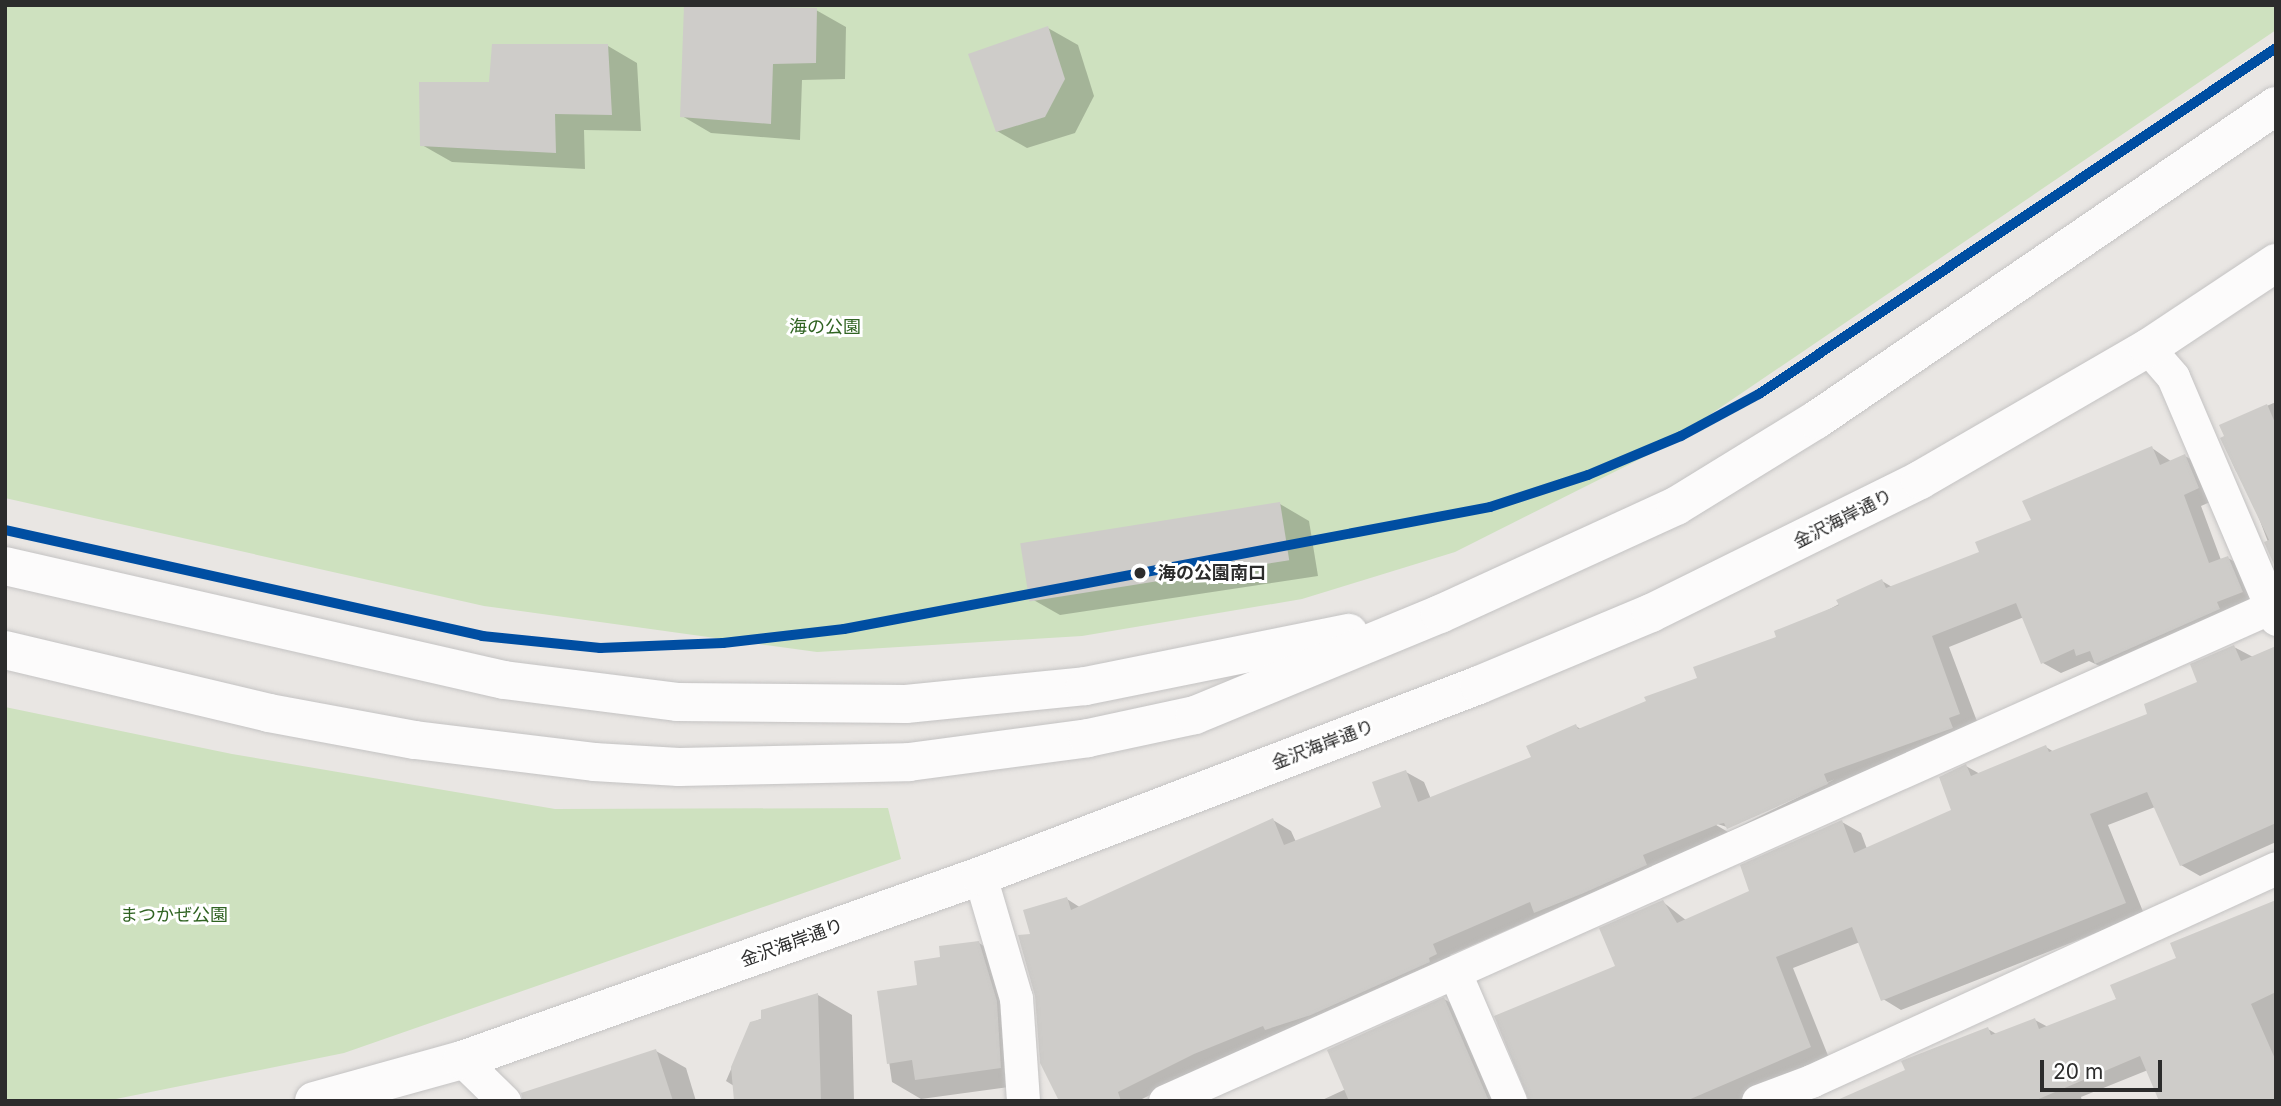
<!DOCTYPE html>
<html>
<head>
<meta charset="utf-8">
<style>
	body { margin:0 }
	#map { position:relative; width:2281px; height:1106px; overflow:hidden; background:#e9e6e3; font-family:Inter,"Noto Sans JP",sans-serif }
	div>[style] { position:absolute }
	.green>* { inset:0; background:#cee1bf }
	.shadow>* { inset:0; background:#0003 }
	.building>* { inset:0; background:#ceccc9; transform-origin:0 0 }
	.roads { filter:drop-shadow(0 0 2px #c4c3c3) drop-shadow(0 0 2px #c4c3c3) }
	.street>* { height:33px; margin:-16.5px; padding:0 16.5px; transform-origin:16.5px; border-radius:16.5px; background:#fcfbfb }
	.secondary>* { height:38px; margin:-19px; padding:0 19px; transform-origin:19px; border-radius:19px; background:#fcfbfb }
	.rail-1>* { height:10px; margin:-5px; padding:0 5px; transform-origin:5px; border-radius:5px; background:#004ea2 }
	.dots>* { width:19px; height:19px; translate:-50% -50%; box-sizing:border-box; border:4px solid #fff; border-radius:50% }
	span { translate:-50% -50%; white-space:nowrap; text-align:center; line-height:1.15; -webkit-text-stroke:6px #fff; paint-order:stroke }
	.park-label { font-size:18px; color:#306322 }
	.street-label { font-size:18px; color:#2c2c2c }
	.stop-label { font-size:18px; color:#2c2c2c; font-weight:700 }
	.left { translate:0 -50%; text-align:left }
	.frame { position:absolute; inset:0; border:7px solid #2c2c2c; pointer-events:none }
	.scale { position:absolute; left:2040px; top:1060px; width:122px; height:32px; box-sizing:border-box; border:4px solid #2c2c2c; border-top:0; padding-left:9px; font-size:21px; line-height:24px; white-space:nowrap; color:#2c2c2c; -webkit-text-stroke:5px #fff; paint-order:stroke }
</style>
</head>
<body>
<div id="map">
	<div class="green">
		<div style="clip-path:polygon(5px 5px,2276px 5px,2276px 30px,1658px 450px,1455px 552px,1302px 599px,1082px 636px,817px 652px,484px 606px,5px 498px)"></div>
		<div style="clip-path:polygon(5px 707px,232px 754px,555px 809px,888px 808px,901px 859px,344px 1053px,106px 1101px,5px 1101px)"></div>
	</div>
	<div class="shadow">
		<div style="clip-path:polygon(686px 5px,816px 10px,846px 27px,845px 79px,802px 80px,800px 140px,711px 133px,682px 116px)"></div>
		<div style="clip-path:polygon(1048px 28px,1078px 45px,1094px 96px,1075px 133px,1027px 148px,997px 131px)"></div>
		<div style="clip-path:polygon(608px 46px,637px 63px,641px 131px,584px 130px,585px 169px,452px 162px,422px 145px)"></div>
		<div style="clip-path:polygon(2276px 402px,2276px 563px,2243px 476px,2236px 471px,2222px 439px,2227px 437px,2222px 425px)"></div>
		<div style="clip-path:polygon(evenodd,2152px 448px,2172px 462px,2185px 456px,2203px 466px,2217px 499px,2201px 506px,2221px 560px,2228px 558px,2246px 568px,2261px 602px,2114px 673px,2089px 661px,2061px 673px,2043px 663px,2024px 617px,1949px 647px,1978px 724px,1450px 955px,1454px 965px,1213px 1064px,1138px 1101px,1060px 1101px,1033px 935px,1067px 899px,1081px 908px,1273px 820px,1291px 831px,1296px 842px,1383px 808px,1406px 772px,1424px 782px,1431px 799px,1533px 758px,1576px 726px,1582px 730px,1699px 679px,1882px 581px,1892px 587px,1981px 553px,2152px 448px,1835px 779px,1728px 832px,1711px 822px,1727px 827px,1835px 779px)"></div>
		<div style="clip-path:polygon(1280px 504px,1309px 521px,1318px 576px,1060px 615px,1030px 598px)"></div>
		<div style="clip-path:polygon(2234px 647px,2253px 657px,2276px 648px,2276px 842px,2200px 876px,2181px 865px,2155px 807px,2108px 825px,2144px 914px,1901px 1010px,1883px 999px,1860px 942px,1793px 968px,1829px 1058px,1753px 1101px,1529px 1101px,1663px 902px,1687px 921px,1751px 892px,1842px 822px,1861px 833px,1867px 849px,1953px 811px,1966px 766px,1980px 774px,2046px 747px,2054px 752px,2149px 715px,2200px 683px)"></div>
		<div style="clip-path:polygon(2276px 902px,2276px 1101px,2148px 1070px,2081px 1097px,2082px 1101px,1853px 1101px,1988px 1029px,1998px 1035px,2035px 1020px,2048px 1027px,2118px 1000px)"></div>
		<div style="clip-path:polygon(979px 943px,1008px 960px,1030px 1084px,921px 1099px,892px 1082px,879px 992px,919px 987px,942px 958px)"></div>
		<div style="clip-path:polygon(818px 995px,852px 1015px,854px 1101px,736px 1101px,734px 1086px,726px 1081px,751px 1023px)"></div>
		<div style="clip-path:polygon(1444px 999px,1463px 1010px,1502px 1101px,1320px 1101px,1346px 1089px)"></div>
		<div style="clip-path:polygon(656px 1051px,686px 1068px,696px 1101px,570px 1101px)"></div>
	</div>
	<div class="building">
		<div style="clip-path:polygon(684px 5px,817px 8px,816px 63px,773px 64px,771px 124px,680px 117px)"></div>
		<div style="clip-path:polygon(1048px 26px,1065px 79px,1045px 117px,996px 132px,968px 54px)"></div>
		<div style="clip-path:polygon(492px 44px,608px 44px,612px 115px,555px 114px,556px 153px,420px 146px,419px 82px,489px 82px)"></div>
		<div style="clip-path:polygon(2267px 404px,2276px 425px,2276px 569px,2264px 542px,2269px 540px,2220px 438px,2224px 436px,2219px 425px)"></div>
		<div style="clip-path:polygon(2152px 446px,2160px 465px,2185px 454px,2199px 488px,2184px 495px,2209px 563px,2228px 556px,2243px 592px,2217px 602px,2220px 609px,2095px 664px,2090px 651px,2076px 656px,2074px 649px,2041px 664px,2016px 603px,1932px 636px,1960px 714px,1949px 718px,1953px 728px,1824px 774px,1828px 784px,1727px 829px,1724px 823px,1719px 824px,1643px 855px,1647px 865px,1584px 893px,1534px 913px,1530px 902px,1433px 944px,1437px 954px,1429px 958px,1430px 962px,1311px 1015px,1265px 1030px,1263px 1026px,1194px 1054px,1118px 1092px,1121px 1101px,1059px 1101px,1040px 1063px,1035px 996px,1018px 935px,1030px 934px,1023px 910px,1067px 897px,1071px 910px,1273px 818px,1284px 845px,1381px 807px,1372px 782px,1406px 770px,1418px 802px,1531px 757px,1526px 746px,1576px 724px,1578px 729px,1646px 701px,1644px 697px,1697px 678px,1693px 667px,1776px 637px,1774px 631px,1839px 605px,1836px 600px,1882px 579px,1886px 588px,1979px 552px,1975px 542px,2031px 520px,2022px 501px)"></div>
		<div style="left:1280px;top:502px;width:59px;height:263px;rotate:81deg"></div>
		<div style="clip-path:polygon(2234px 645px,2241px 661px,2276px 646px,2276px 823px,2180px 866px,2147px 792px,2090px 814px,2126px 903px,1881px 1001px,1852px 927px,1776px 957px,1811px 1047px,1686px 1101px,1529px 1101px,1494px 1016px,1615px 966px,1599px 928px,1663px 900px,1677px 923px,1749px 891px,1740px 865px,1842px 820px,1854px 853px,1951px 810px,1939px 777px,1966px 764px,1971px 776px,2046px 745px,2049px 752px,2147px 714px,2144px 704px,2197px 682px,2190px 664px)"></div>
		<div style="clip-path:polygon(2276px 900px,2276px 992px,2251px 1004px,2276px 1061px,2276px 1101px,2159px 1101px,2140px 1056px,2034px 1101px,1835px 1101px,1905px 1070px,1901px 1061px,1988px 1027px,1991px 1035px,2035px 1018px,2039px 1029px,2116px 999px,2110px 985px,2176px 958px,2170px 943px)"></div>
		<div style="clip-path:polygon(979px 941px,997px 1001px,1001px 1068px,915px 1080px,912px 1060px,887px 1064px,877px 991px,917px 985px,914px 961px,940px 957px,939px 946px)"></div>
		<div style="clip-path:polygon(818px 993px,821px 1101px,734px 1101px,731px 1067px,750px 1022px,761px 1019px,761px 1010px)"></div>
		<div style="clip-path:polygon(1444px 997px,1489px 1101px,1349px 1101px,1327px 1050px)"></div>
		<div style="clip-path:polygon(656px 1049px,673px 1101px,523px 1101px,521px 1093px)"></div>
	</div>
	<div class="roads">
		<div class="street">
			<div style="left:2148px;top:348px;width:38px;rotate:49deg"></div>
			<div style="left:2173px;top:377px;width:263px;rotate:66.9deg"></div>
			<div style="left:980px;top:876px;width:127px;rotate:73.6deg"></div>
			<div style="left:1016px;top:998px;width:103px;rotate:86.1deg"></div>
			<div style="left:1455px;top:973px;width:139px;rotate:66.7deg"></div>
			<div style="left:462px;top:1060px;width:59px;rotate:44.3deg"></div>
			<div style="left:1165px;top:1101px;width:1211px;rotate:-24.07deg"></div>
			<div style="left:1758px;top:1101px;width:57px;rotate:-20.7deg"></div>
			<div style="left:1811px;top:1081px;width:511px;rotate:-24.61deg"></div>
		</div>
		<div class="secondary">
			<div style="left:5px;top:566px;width:512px;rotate:12.87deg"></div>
			<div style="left:504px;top:680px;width:174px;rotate:7.2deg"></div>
			<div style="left:677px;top:702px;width:229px;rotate:0.5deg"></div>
			<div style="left:906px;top:704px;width:180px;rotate:-5.7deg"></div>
			<div style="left:1085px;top:686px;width:269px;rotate:-11.4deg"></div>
			<div style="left:5px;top:650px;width:271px;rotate:13.4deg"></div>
			<div style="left:269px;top:713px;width:148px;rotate:10.5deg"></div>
			<div style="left:415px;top:740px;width:180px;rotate:7deg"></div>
			<div style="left:594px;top:762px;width:85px;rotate:3.4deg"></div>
			<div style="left:679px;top:767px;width:230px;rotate:-1.2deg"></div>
			<div style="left:909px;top:762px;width:181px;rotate:-7.6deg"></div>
			<div style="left:1088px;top:738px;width:109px;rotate:-12.1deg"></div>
			<div style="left:1195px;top:715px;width:265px;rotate:-22.4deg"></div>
			<div style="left:1440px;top:614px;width:260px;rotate:-24.6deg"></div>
			<div style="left:1676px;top:506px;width:164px;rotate:-31.6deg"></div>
			<div style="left:1816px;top:420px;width:557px;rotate:-34.32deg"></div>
			<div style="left:314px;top:1101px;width:154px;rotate:-15.5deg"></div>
			<div style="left:462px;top:1060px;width:550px;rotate:-19.56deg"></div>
			<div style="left:980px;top:876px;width:534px;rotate:-20.95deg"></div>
			<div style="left:1479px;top:685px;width:186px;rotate:-22.7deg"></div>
			<div style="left:1651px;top:613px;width:300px;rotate:-26.3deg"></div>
			<div style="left:1920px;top:480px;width:263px;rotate:-30.1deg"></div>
			<div style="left:2148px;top:348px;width:154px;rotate:-33.6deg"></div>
		</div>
	</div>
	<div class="rail-1">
		<div style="left:5px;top:530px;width:489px;rotate:12.5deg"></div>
		<div style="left:482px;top:636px;width:119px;rotate:5.8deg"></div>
		<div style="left:600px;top:648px;width:123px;rotate:-2.3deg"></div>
		<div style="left:723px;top:643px;width:122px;rotate:-6.6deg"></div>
		<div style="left:844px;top:629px;width:657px;rotate:-10.69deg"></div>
		<div style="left:1490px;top:507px;width:103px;rotate:-18.1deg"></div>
		<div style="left:1588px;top:475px;width:101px;rotate:-22.8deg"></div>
		<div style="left:1681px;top:436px;width:89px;rotate:-28.3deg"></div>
		<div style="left:1759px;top:394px;width:622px;rotate:-33.79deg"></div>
	</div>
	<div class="dots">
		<div style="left:1140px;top:573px;background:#2c2c2c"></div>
	</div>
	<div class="park-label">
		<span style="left:825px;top:327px">海の公園</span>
		<span style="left:174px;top:915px">まつかぜ公園</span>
	</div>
	<div class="street-label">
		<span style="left:1843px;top:519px;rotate:-27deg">金沢海岸通り</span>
		<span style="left:1323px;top:745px;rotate:-21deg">金沢海岸通り</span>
		<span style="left:792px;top:943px;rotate:-20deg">金沢海岸通り</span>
	</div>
	<div class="stop-label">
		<span class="left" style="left:1158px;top:573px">海の公園南口</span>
	</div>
	<div class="frame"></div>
	<div class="scale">20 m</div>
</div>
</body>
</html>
